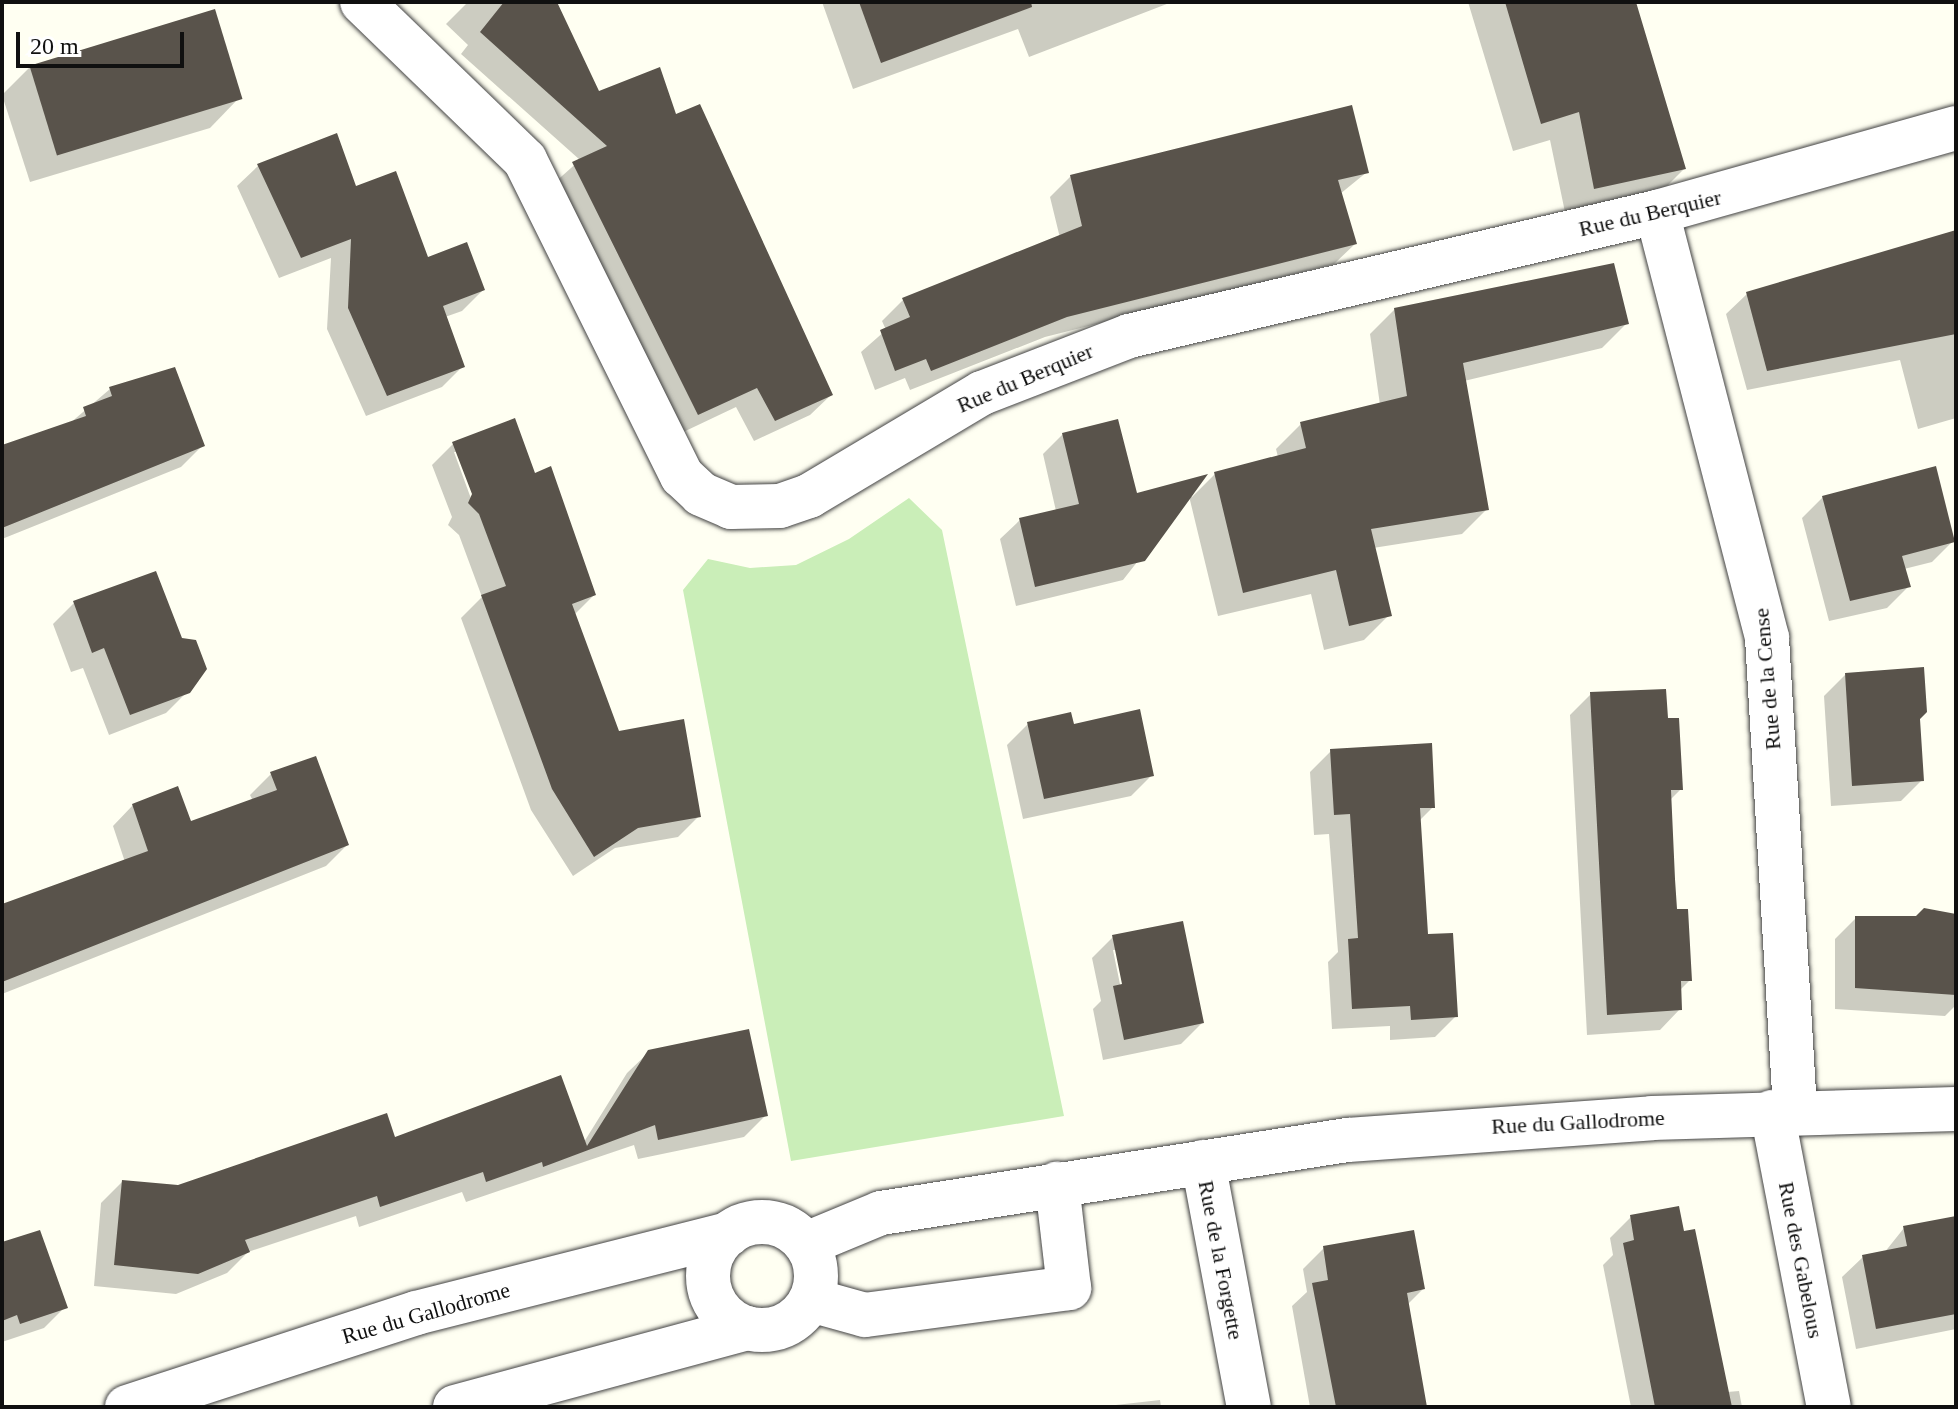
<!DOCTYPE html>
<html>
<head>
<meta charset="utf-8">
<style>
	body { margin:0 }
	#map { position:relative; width:1958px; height:1409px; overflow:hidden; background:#fffff2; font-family:"Times New Roman",serif }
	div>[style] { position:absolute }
	.green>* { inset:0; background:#caeeb8 }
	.shadow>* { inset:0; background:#0003 }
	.building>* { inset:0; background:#59534b; transform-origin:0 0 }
	.roads { filter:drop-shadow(0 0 2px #434343) drop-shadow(0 0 2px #434343) }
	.minor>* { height:44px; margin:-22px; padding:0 22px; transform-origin:22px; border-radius:22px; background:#fff }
	.minor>.ring { margin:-22px; padding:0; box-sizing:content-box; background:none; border:44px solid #fff; border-radius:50% }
	span { translate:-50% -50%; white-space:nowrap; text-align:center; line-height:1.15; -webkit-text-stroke:8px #fff; paint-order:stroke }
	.street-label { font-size:22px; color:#101010 }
	.frame { position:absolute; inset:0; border:4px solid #101010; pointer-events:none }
	.scale { position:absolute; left:16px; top:32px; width:168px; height:36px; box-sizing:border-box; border:4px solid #101010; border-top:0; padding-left:10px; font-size:24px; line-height:28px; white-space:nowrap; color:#101010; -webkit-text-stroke:6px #fff; paint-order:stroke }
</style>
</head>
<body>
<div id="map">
	<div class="green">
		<div style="clip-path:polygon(909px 498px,942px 530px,1064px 1116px,791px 1161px,683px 590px,708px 559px,750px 568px,796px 565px,849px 539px)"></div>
	</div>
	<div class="shadow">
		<div style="clip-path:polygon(468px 2px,555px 2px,598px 94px,675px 117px,831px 395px,810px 415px,754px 441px,736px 407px,677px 435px,553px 184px,580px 160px,461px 54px,468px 45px,446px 24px)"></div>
		<div style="clip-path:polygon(822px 2px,1172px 2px,1029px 57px,1018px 29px,853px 89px)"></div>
		<div style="clip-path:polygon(1468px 2px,1634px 2px,1684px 169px,1655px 198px,1566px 217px,1550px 140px,1513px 151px)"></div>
		<div style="clip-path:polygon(30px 67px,239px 98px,210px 128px,30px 182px,2px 95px)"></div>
		<div style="clip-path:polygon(258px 166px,355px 189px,427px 260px,483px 290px,462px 311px,445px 317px,463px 366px,442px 387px,366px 416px,327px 329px,331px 258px,279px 278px,237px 186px)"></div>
		<div style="clip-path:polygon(1367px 172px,1340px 194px,1355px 244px,1334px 264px,1045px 337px,910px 390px,905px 378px,875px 390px,861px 352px,886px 330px,882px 321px,903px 300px,1060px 238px,1050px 197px,1071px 176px)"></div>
		<div style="clip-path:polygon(1956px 232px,1956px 418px,1918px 429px,1900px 360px,1747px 390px,1726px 314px,1747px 294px)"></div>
		<div style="clip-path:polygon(1395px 309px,1627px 323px,1602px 348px,1464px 381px,1487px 509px,1462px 534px,1373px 548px,1389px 615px,1364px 640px,1324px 650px,1311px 594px,1218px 616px,1189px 496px,1123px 580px,1016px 606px,1000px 539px,1020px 520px,1056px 511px,1043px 454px,1063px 434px,1135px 495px,1190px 495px,1192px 497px,1215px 474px,1278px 457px,1276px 449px,1301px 424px,1380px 405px,1370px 334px)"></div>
		<div style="clip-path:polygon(110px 389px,202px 446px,181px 467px,2px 539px,2px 447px,69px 424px)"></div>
		<div style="clip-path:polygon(evenodd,453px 444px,534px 475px,594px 595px,574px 615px,618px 733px,699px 816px,678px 837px,615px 848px,573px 876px,531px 810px,461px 618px,482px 597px,459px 535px,448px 525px,452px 517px,432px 465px,453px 444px,454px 452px,458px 452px,477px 503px,473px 504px,454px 452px)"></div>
		<div style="clip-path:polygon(1823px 497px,1953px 541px,1932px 562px,1904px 569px,1908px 587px,1887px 608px,1829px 621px,1802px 518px)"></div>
		<div style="clip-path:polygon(74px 603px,188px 691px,166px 713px,109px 735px,83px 668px,71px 672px,53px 624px)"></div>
		<div style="clip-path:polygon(1845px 675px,1918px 719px,1922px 780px,1901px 801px,1831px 806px,1824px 696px)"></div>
		<div style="clip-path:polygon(1591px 694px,1666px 720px,1681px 789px,1669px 801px,1675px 911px,1690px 980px,1679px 991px,1680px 1009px,1660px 1030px,1587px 1035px,1570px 715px)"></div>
		<div style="clip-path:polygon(1028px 724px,1152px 775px,1131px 796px,1023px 819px,1007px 745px)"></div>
		<div style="clip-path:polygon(1331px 751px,1433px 807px,1419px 821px,1426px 936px,1456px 1016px,1435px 1037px,1390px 1040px,1390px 1026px,1332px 1029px,1328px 962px,1338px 952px,1329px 834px,1314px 835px,1310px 772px)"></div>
		<div style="clip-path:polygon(271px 774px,347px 845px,326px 866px,2px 994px,2px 907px,125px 862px,113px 826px,133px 805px,190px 824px,253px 801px,250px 795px)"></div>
		<div style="clip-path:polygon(1956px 916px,1956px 1005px,1945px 1016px,1835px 1009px,1835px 939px,1856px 918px)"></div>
		<div style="clip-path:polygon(evenodd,1113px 937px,1202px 1023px,1181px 1044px,1103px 1060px,1093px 1009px,1101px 1001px,1092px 958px,1113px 937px,1113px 950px,1117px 950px,1126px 993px,1122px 994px,1113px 950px)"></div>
		<div style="clip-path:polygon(649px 1052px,765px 1116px,744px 1137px,638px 1159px,634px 1145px,466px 1202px,462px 1192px,359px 1227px,356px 1216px,248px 1252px,227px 1273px,176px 1294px,94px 1286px,101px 1203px,122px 1182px,178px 1187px,394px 1139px,584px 1142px,627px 1073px)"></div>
		<div style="clip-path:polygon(1631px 1217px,1727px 1392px,1739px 1391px,1742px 1407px,1631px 1407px,1603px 1265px,1613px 1255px,1610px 1238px)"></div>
		<div style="clip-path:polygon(1956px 1222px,1956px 1329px,1856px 1349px,1842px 1277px,1863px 1257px,1884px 1253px,1904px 1228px)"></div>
		<div style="clip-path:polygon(2px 1244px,65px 1307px,44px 1328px,2px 1342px)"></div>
		<div style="clip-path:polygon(1324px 1248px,1423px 1289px,1407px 1305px,1426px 1407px,1310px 1407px,1292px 1306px,1307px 1292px,1303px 1269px)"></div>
		<div style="clip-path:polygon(1160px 1400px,1161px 1407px,1098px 1407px)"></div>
	</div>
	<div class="building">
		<div style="clip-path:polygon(504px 2px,557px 2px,599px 91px,660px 67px,676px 114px,700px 104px,833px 395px,775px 421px,757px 388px,698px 415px,572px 162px,607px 146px,480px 32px)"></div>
		<div style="clip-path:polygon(859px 2px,1031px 2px,1032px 7px,881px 63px)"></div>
		<div style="clip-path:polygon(1505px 2px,1636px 2px,1686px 169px,1594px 189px,1579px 112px,1541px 124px)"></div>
		<div style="left:215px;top:9px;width:94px;height:194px;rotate:73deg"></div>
		<div style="clip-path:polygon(1352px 105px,1369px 173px,1338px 180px,1357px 244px,1067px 317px,931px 371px,926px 359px,895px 371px,880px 330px,910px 317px,902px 298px,1082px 226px,1070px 175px)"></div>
		<div style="clip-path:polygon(337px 133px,356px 186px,396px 171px,428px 257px,467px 242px,485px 290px,443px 306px,465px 367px,387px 396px,348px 308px,351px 239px,301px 258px,257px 164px)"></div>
		<div style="clip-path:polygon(1956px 230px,1956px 334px,1767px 371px,1746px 292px)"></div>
		<div style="clip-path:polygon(1614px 263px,1629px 324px,1463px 363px,1489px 510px,1371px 529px,1392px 616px,1349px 626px,1336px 570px,1243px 593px,1214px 472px,1306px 448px,1300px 422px,1407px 396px,1394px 308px)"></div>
		<div style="clip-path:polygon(175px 367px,205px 446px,2px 528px,2px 445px,86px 416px,83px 407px,112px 396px,109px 387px)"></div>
		<div style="clip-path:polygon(515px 418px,535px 473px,551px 466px,596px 595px,572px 604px,619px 731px,684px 719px,701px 817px,638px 828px,594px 857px,552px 789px,481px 595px,506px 586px,479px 514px,468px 503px,472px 494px,452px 442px)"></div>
		<div style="clip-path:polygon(1118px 419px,1137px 493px,1208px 474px,1145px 561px,1035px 587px,1019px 518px,1079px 504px,1062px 433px)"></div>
		<div style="clip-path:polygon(1936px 466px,1955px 542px,1902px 556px,1911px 587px,1850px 601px,1822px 496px)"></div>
		<div style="clip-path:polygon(156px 571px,182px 638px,196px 640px,207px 669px,190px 693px,130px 715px,104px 648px,92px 653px,73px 601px)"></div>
		<div style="clip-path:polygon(1924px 667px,1927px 712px,1920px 719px,1924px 781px,1852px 786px,1845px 673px)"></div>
		<div style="clip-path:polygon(1666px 689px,1668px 718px,1679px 718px,1683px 790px,1671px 790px,1675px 879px,1677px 909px,1688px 909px,1692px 981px,1681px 981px,1682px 1010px,1607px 1015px,1590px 692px)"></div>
		<div style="clip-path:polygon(1140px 709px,1154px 776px,1044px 799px,1027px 722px,1071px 712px,1074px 724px)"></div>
		<div style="clip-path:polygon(1432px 743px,1435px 808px,1420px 808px,1428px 934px,1453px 933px,1458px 1017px,1411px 1020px,1410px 1006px,1352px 1009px,1348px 939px,1358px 938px,1350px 814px,1334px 815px,1330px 749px)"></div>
		<div style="clip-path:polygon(316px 756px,349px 845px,2px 982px,2px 904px,148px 851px,132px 804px,178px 786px,191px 821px,277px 790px,270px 772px)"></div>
		<div style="clip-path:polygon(1924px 908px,1956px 914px,1956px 995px,1855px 988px,1855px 916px,1916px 916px)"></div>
		<div style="clip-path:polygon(1183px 921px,1204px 1023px,1124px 1040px,1113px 986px,1122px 984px,1112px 935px)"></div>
		<div style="clip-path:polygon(749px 1029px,768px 1116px,658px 1140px,655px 1125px,543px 1167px,542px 1162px,486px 1182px,483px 1172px,380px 1207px,377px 1196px,245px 1240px,250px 1252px,198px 1274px,114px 1265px,122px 1180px,178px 1185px,387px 1113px,395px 1137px,561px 1075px,587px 1146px,648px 1050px)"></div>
		<div style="clip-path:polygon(1679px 1206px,1684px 1231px,1695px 1229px,1732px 1407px,1655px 1407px,1623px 1243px,1634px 1240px,1630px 1215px)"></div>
		<div style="clip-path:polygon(1956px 1216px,1956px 1314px,1876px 1329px,1862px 1255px,1907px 1246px,1903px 1226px)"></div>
		<div style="clip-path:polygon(40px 1230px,68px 1308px,20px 1324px,17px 1315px,2px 1321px,2px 1242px)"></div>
		<div style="clip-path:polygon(1414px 1230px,1425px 1289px,1407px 1293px,1427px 1407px,1336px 1407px,1312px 1283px,1328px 1280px,1323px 1246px)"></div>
	</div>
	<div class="roads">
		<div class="minor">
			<div style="left:362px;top:2px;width:227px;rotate:44.1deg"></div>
			<div style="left:525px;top:160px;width:353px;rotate:63.6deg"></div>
			<div style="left:682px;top:476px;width:26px;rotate:43deg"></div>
			<div style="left:701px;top:494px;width:33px;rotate:23deg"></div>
			<div style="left:731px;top:507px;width:49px;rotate:-1.2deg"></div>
			<div style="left:780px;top:506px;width:31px;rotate:-19deg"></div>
			<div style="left:809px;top:496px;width:201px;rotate:-30.8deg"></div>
			<div style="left:982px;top:393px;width:158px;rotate:-21.2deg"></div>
			<div style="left:1129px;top:336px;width:542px;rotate:-13.22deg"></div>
			<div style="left:1657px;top:212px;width:311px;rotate:-15.7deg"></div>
			<div style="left:1657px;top:212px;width:440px;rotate:75.5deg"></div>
			<div style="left:1767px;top:638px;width:475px;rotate:86.6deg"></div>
			<div style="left:1772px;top:1112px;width:300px;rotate:79.1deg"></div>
			<div style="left:1203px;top:1162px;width:249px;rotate:79.4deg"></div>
			<div class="ring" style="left:708px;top:1222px;width:64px;height:64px"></div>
			<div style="left:806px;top:1244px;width:81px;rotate:-22.5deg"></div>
			<div style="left:881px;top:1213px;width:473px;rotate:-8.9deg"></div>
			<div style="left:1348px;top:1140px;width:305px;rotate:-4.1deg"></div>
			<div style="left:1652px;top:1118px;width:304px;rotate:-1.7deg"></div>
			<div style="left:811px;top:1300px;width:56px;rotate:15.5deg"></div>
			<div style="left:865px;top:1315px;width:206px;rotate:-7.5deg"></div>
			<div style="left:1069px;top:1288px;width:105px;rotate:-96.6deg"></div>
			<div style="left:127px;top:1407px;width:304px;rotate:-18deg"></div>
			<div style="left:416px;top:1313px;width:323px;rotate:-14.2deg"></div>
			<div style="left:455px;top:1407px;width:303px;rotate:-15.1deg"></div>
		</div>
	</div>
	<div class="street-label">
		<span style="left:1650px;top:213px;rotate:-13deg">Rue du Berquier</span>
		<span style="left:1025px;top:378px;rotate:-23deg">Rue du Berquier</span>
		<span style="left:1767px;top:679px;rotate:-95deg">Rue de la Cense</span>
		<span style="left:1578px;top:1122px;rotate:-3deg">Rue du Gallodrome</span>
		<span style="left:1221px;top:1260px;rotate:79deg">Rue de la Forgette</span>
		<span style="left:1801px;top:1260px;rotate:79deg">Rue des Gabelous</span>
		<span style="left:426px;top:1313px;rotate:-16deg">Rue du Gallodrome</span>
	</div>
	<div class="frame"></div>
	<div class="scale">20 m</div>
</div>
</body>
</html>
